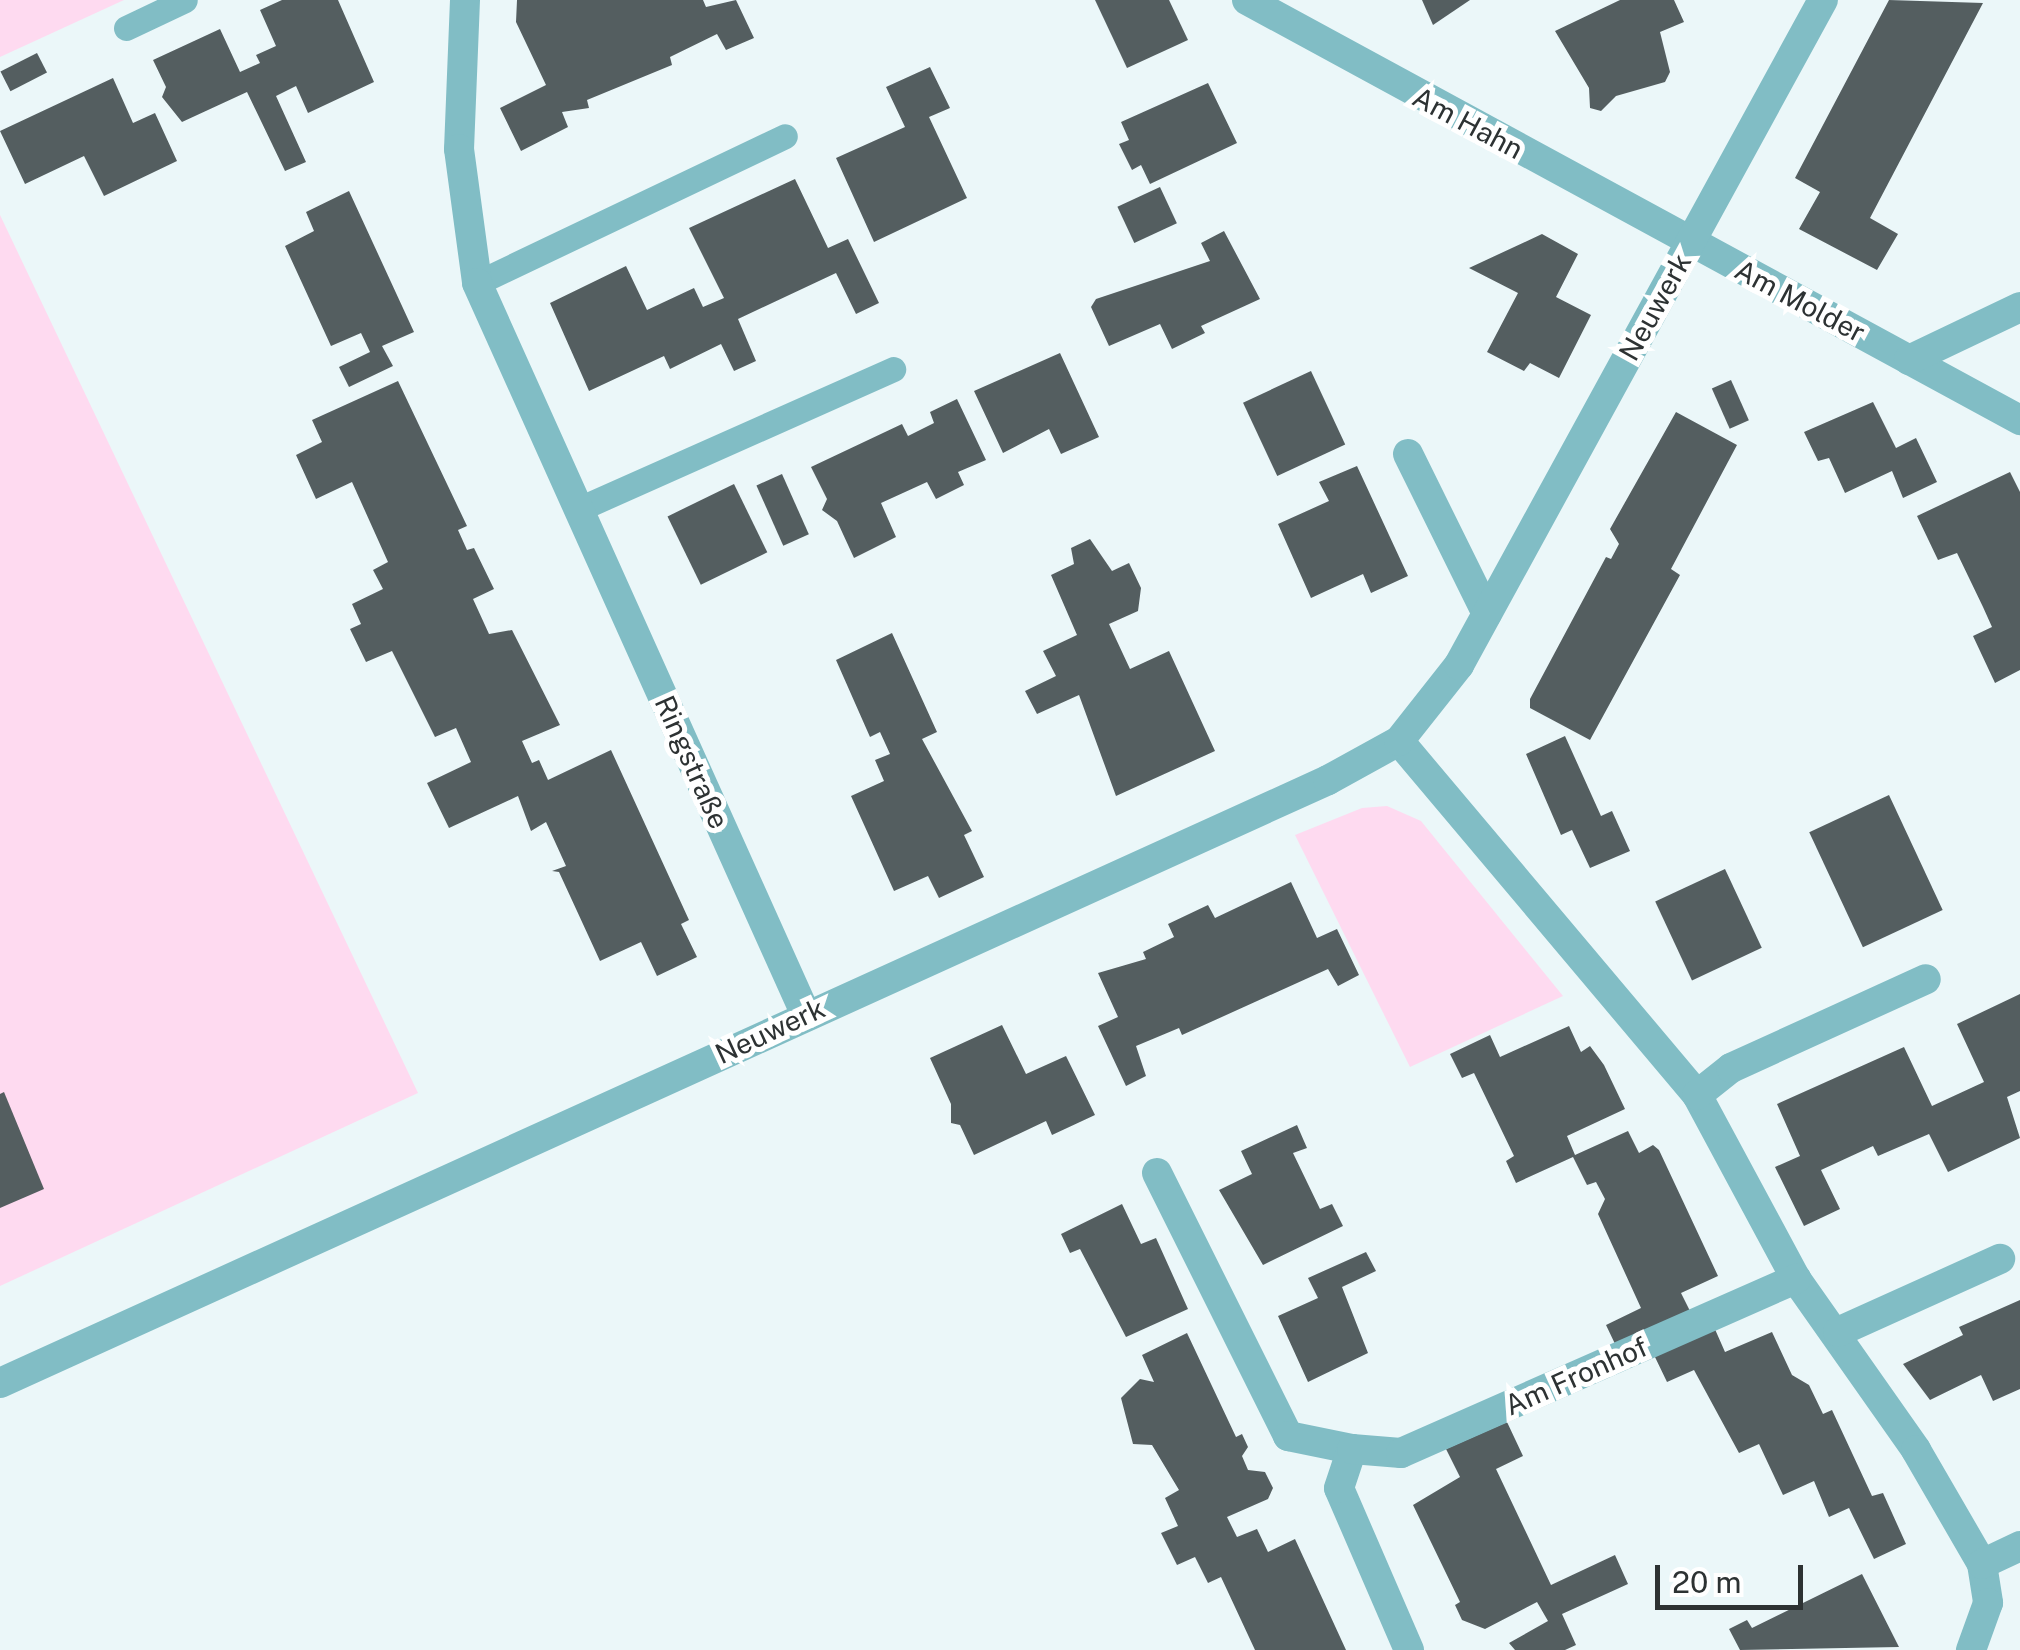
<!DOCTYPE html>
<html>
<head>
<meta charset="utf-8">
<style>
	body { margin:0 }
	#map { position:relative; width:2020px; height:1650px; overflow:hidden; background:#ebf7f9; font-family:"Public Sans",sans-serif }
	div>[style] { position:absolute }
	.green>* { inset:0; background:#fedaf0 }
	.building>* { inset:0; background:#545e60; transform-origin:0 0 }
	.service>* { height:25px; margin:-12.5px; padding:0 12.5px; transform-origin:12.5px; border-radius:12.5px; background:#81bdc5 }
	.minor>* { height:30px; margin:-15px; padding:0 15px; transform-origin:15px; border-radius:15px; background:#81bdc5 }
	span { translate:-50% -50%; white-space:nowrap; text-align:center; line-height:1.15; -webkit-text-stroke:10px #fff; paint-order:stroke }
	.street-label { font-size:28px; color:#2d3233 }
	.scale { position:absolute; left:1655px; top:1565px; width:148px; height:45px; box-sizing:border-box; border:5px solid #2d3233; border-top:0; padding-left:12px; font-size:30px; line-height:35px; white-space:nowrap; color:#2d3233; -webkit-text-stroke:8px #fff; paint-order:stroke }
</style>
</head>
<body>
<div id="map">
	<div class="green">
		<div style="clip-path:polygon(0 0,124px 0,0 57px)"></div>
		<div style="clip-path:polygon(0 215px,418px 1093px,0 1286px)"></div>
		<div style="clip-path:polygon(1387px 806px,1421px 821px,1563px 996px,1410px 1067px,1295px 835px,1362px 808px)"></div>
	</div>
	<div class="building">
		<div style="clip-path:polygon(282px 0,338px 0,374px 82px,308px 113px,296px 86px,276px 96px,306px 162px,285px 171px,247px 92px,182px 122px,162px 97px,166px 87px,153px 60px,220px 29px,240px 72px,260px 63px,256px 55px,276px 46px,260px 10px)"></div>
		<div style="clip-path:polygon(517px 0,703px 0,706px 7px,736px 0,754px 38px,726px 50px,717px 34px,670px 57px,672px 65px,587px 100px,589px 108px,562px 112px,568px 127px,521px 151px,500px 108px,546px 85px,516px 22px)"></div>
		<div style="clip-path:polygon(1095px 0,1169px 0,1188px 40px,1127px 68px)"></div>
		<div style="clip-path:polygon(1422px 0,1470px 0,1433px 25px)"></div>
		<div style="clip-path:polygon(1620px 0,1674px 0,1684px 22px,1660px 32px,1670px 72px,1665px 82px,1616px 96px,1601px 111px,1590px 108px,1589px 88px,1555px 31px)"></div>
		<div style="clip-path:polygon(1889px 0,1983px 3px,1870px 218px,1898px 234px,1877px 270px,1799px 229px,1820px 192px,1795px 178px)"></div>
		<div style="left:37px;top:53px;width:22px;height:41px;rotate:63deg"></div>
		<div style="clip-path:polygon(930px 67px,950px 108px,929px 117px,967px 198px,874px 242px,836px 158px,905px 127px,886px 87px)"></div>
		<div style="clip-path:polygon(113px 78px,133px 123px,155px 113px,177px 161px,104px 196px,84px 156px,25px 184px,0 131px)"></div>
		<div style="clip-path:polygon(1208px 83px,1237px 143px,1150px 184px,1141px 165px,1132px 170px,1119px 144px,1129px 140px,1121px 122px)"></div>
		<div style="clip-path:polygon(795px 179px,828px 248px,848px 239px,879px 303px,856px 314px,836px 273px,738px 319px,756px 361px,734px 371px,721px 344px,670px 369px,664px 356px,589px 391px,550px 303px,626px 266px,647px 310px,694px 288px,703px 307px,724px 298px,689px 228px)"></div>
		<div style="left:1160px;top:187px;width:40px;height:47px;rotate:65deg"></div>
		<div style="clip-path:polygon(349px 191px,414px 332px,382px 346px,393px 366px,349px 387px,339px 367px,370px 352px,361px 333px,331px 346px,285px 246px,314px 231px,306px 212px)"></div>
		<div style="clip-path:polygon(1224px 231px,1260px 299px,1201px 326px,1205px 333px,1172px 349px,1160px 324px,1109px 346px,1091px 307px,1096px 299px,1210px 261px,1201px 243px)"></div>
		<div style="clip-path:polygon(1542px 234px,1578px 254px,1556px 297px,1591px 315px,1559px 378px,1530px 363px,1524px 371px,1487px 352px,1518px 293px,1469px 268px)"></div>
		<div style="clip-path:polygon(1060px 353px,1099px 437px,1061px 454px,1049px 429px,1003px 453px,974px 391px)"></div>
		<div style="left:1311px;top:371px;width:81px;height:75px;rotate:65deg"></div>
		<div style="left:1731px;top:380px;width:44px;height:21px;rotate:66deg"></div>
		<div style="clip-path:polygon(398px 381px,467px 526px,458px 530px,467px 550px,474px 548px,494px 589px,473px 599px,489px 634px,512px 630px,560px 725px,522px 741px,532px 763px,539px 760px,548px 780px,611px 750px,689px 920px,681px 924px,697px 957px,657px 976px,641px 942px,600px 961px,559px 872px,552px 871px,566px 866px,546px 822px,531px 831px,518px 796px,449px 828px,427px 783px,471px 762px,456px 728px,435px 737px,392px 651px,366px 662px,350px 629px,361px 624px,352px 604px,383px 589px,373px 570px,388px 562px,352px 482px,316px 499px,296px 455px,322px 442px,312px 420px)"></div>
		<div style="clip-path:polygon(957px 399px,986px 460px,958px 472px,964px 485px,936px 499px,927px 482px,881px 503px,896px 537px,854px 558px,837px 521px,822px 510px,827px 499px,811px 467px,902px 424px,908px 436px,934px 423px,930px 412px)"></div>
		<div style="clip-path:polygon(1873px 402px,1896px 448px,1916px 438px,1937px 482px,1903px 498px,1892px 471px,1845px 493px,1829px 458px,1818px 461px,1804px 432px)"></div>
		<div style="clip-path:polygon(1676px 412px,1737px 445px,1671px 569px,1680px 575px,1590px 740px,1530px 708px,1530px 699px,1606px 557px,1611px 559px,1619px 544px,1610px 529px)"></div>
		<div style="clip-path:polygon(1357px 466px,1408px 576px,1371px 593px,1363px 574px,1311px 598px,1278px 524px,1329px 501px,1319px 482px)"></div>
		<div style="clip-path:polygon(2010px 472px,2020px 492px,2020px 670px,1995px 683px,1973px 636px,1992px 627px,1983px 607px,1957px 553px,1938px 560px,1917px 516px)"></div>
		<div style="left:782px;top:474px;width:66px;height:28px;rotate:66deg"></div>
		<div style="left:734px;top:484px;width:76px;height:74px;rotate:64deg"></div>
		<div style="clip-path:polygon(1090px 539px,1112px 571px,1129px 563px,1141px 588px,1138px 611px,1109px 624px,1130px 669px,1169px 651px,1215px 751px,1116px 796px,1079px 695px,1037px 714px,1025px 691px,1056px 676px,1043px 651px,1077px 635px,1051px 575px,1074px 564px,1071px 548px)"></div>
		<div style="clip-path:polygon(892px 633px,937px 732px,922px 739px,972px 831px,964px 835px,984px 877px,939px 898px,928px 876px,894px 891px,851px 796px,884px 781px,875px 760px,890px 754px,880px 732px,870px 737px,836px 660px)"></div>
		<div style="clip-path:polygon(1565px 736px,1601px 816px,1612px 811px,1630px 851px,1590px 868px,1572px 830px,1561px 835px,1526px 754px)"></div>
		<div style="left:1889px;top:795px;width:127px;height:88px;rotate:65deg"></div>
		<div style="left:1725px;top:869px;width:87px;height:77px;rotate:65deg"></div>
		<div style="clip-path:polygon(1291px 882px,1317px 938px,1337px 929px,1359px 975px,1338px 986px,1328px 969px,1182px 1035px,1179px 1028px,1136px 1046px,1146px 1076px,1126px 1086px,1098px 1026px,1118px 1017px,1098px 973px,1146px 959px,1143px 952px,1174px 937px,1168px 924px,1208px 905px,1215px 918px)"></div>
		<div style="clip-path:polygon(2020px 994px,2020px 1091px,2007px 1097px,2020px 1138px,1948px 1172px,1929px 1134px,1878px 1156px,1873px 1146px,1821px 1170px,1840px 1209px,1804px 1226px,1775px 1167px,1800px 1156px,1777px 1104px,1904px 1047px,1932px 1106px,1984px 1082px,1957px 1024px)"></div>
		<div style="clip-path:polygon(1002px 1025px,1026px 1074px,1066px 1056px,1095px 1115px,1052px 1135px,1046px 1121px,974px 1155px,960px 1125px,951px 1123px,951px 1104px,930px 1058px)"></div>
		<div style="clip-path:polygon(1569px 1026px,1581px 1052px,1590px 1046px,1604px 1065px,1625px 1109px,1567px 1136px,1575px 1155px,1628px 1131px,1639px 1153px,1653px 1145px,1659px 1150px,1718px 1276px,1681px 1293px,1691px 1313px,1616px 1346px,1606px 1325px,1641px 1308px,1598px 1214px,1605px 1199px,1596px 1182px,1587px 1185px,1573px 1157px,1516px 1183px,1506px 1161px,1514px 1156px,1474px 1073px,1462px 1078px,1450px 1054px,1490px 1035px,1500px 1057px)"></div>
		<div style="clip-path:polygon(4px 1092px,44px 1189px,0 1208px,0 1094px)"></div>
		<div style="clip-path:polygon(1297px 1125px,1307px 1148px,1293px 1153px,1320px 1209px,1332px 1204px,1343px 1226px,1263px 1265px,1219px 1190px,1252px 1174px,1241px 1151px)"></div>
		<div style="clip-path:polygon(1122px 1204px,1141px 1244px,1156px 1238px,1188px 1309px,1126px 1337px,1080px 1249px,1070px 1253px,1061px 1234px)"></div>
		<div style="clip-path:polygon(1366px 1252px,1376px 1271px,1342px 1287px,1368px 1353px,1308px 1382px,1278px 1316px,1318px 1298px,1308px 1278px)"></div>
		<div style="clip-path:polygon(2020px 1300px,2020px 1389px,1993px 1401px,1981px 1375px,1930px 1400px,1903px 1364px,1963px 1335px,1959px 1327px)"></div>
		<div style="clip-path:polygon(1714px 1327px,1725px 1352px,1772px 1332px,1792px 1375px,1809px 1385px,1823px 1414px,1832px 1410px,1872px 1496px,1883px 1493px,1906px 1544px,1874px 1559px,1849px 1508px,1829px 1517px,1814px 1481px,1783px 1495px,1759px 1444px,1739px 1453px,1694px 1370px,1667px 1382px,1654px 1355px)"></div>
		<div style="clip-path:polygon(1187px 1333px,1236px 1437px,1242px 1434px,1248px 1447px,1242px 1456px,1248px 1470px,1265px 1472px,1273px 1488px,1268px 1499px,1227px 1517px,1237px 1537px,1257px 1529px,1268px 1552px,1295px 1539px,1346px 1650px,1255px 1650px,1221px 1577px,1208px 1583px,1195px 1557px,1177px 1565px,1161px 1533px,1178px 1526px,1165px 1498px,1179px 1490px,1152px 1445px,1133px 1444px,1121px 1398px,1140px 1379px,1154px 1382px,1142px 1355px)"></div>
		<div style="clip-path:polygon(1507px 1422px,1523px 1456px,1496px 1469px,1551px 1585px,1615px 1555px,1628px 1584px,1562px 1614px,1576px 1645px,1565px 1650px,1515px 1650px,1509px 1643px,1548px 1621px,1537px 1602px,1485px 1629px,1462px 1620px,1455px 1605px,1460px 1602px,1413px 1505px,1460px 1477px,1446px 1449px)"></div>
		<div style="clip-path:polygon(1862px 1574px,1899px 1647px,1740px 1650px,1729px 1629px,1747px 1620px,1752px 1628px)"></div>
	</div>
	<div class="service">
		<div style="left:126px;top:28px;width:65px;rotate:-25.4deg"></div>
		<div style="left:477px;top:283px;width:341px;rotate:-25.5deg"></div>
		<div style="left:579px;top:509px;width:344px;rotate:-24deg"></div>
	</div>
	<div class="minor">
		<div style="left:465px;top:0;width:149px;rotate:92.3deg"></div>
		<div style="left:459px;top:149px;width:135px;rotate:82.3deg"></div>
		<div style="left:477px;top:283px;width:803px;rotate:65.8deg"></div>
		<div style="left:1247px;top:0;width:880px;rotate:28.52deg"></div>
		<div style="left:1909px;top:360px;width:123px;rotate:-25.5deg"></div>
		<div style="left:1408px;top:454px;width:178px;rotate:63.7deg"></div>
		<div style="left:1399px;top:741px;width:463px;rotate:49.9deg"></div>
		<div style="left:1697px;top:1095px;width:209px;rotate:61.7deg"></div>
		<div style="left:1796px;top:1279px;width:209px;rotate:54.9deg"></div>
		<div style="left:1916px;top:1450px;width:132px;rotate:59.9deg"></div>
		<div style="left:1982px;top:1564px;width:39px;rotate:81deg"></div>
		<div style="left:1988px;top:1603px;width:50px;rotate:109.9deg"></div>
		<div style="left:1697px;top:1095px;width:43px;rotate:-38.5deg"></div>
		<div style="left:1731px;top:1068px;width:214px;rotate:-24.5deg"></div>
		<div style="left:1157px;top:1173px;width:294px;rotate:63.5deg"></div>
		<div style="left:1288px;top:1436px;width:65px;rotate:11.5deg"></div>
		<div style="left:1838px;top:1332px;width:178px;rotate:-24.3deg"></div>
		<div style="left:0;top:1383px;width:1458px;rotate:-24.42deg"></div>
		<div style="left:1328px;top:780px;width:81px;rotate:-28.8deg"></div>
		<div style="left:1399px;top:741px;width:97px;rotate:-51.7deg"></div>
		<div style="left:1459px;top:665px;width:758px;rotate:-61.31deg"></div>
		<div style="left:1982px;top:1564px;width:42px;rotate:-25.3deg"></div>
		<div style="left:1409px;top:1650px;width:176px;rotate:-113.4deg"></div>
		<div style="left:1339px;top:1488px;width:41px;rotate:-71.6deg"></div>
		<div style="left:1352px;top:1449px;width:49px;rotate:4.7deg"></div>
		<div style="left:1401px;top:1453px;width:432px;rotate:-23.8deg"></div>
	</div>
	<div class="street-label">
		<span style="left:1468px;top:123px;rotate:28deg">Am Hahn</span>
		<span style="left:1800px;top:301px;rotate:28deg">Am Molder</span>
		<span style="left:1655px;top:307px;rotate:-61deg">Neuwerk</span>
		<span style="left:692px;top:762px;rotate:66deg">Ringstraße</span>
		<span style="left:770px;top:1031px;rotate:-25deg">Neuwerk</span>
		<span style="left:1576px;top:1376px;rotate:-24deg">Am Fronhof</span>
	</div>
	<div class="scale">20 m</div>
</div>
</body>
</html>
